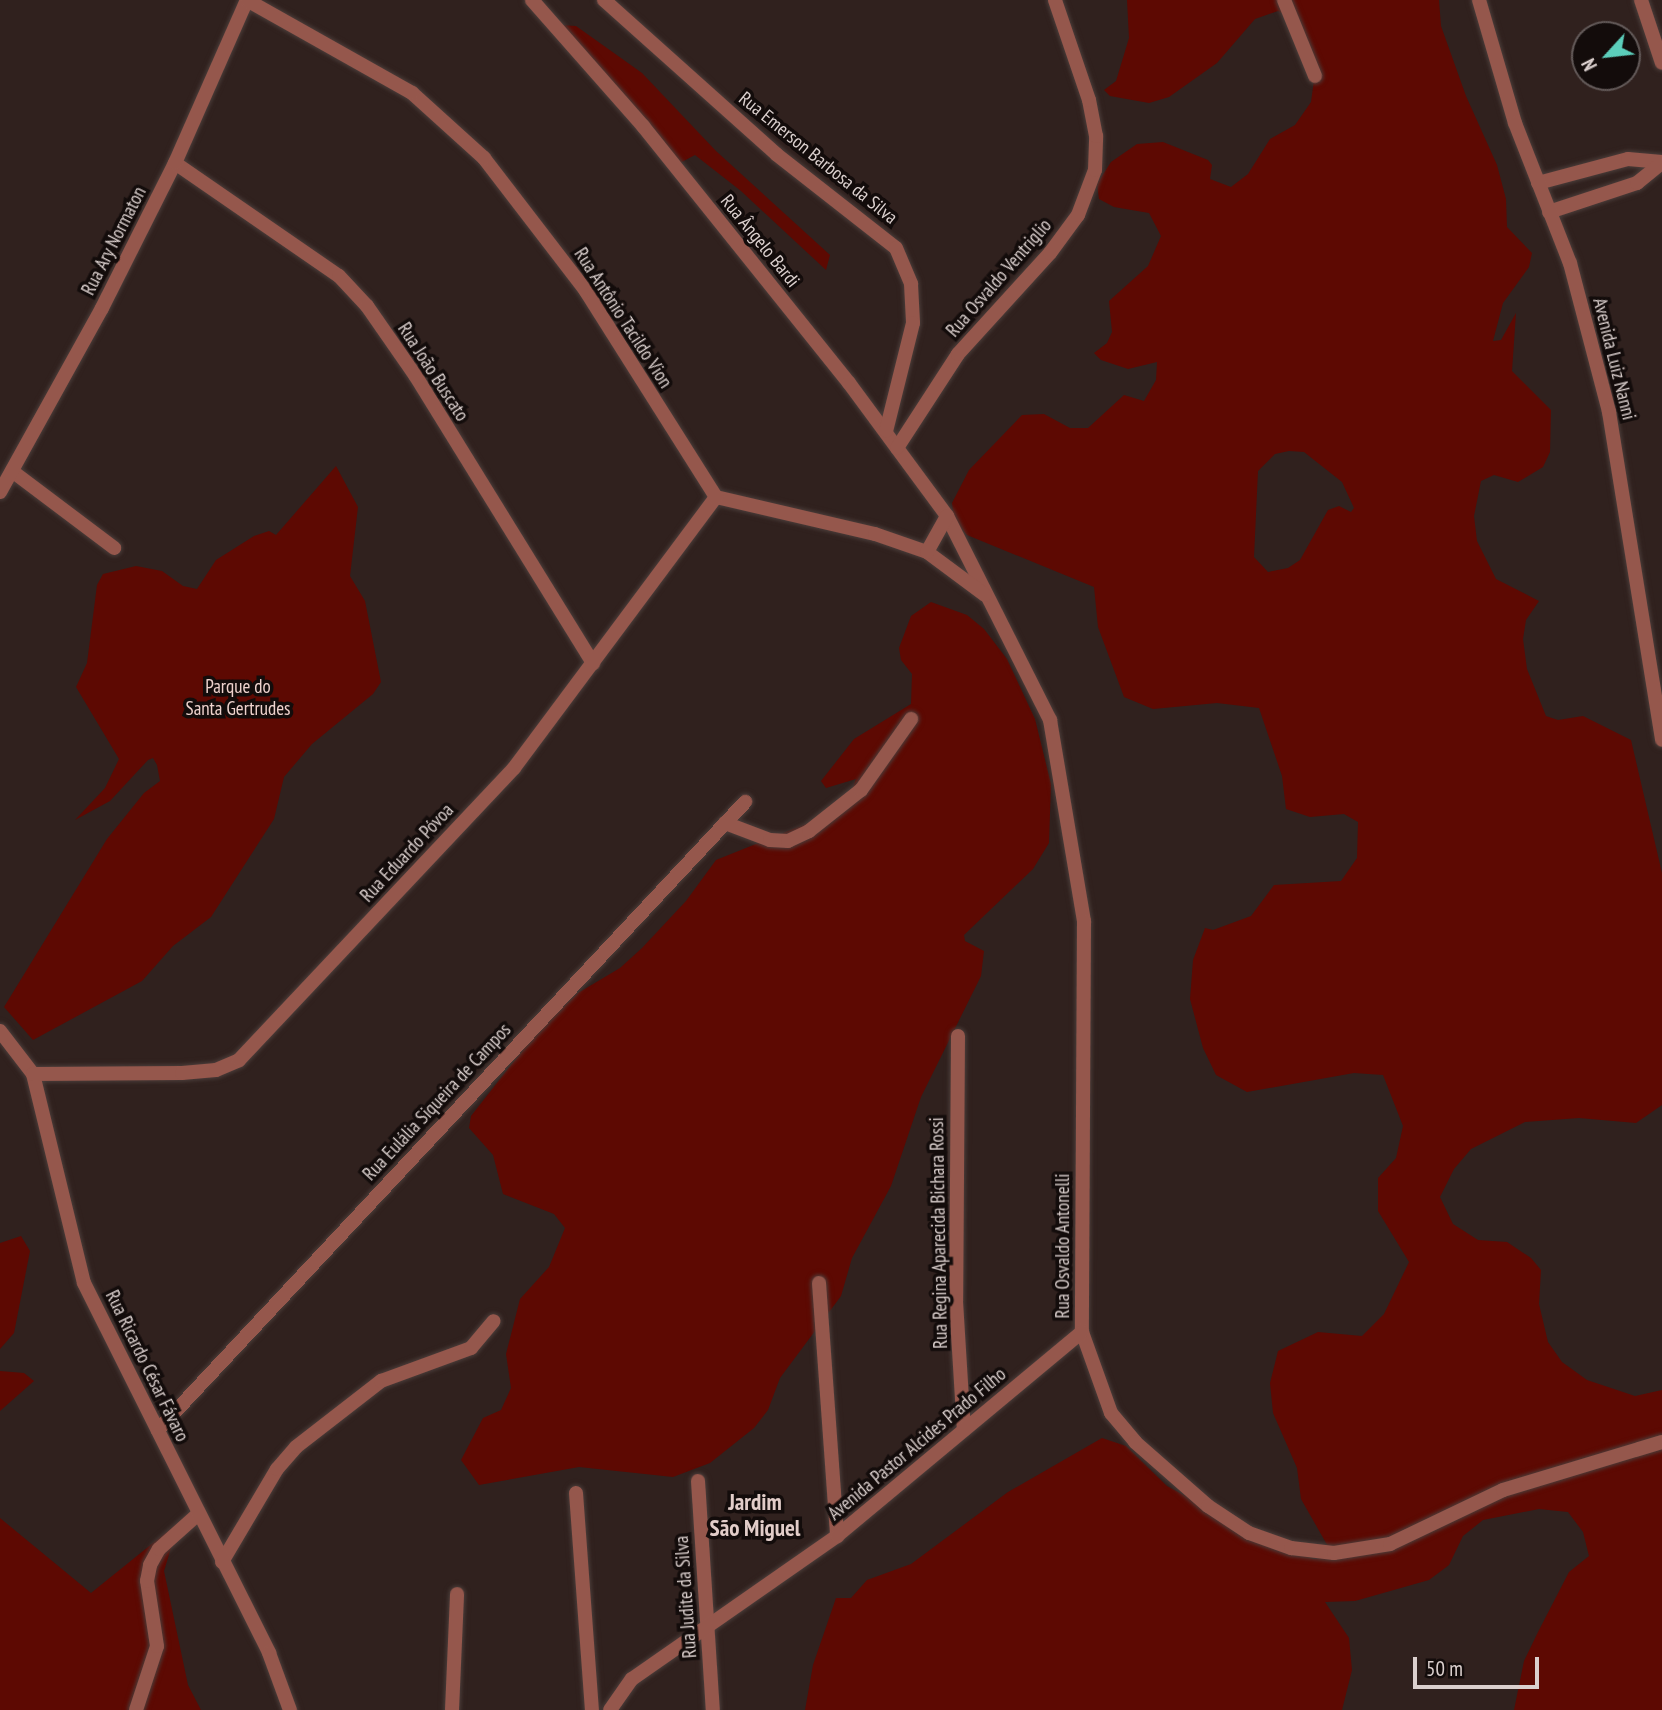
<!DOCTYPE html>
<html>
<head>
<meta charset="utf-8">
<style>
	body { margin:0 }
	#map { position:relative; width:1662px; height:1710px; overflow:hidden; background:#30211e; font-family:"PT Sans Narrow",sans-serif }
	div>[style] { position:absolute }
	.green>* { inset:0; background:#5d0902 }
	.roads { filter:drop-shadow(0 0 2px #4b3d3a) drop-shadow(0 0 2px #4b3d3a) }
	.minor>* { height:14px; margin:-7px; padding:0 7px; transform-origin:7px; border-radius:7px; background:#95574c }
	.tertiary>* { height:14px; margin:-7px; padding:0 7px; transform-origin:7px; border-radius:7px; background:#95574c }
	span { translate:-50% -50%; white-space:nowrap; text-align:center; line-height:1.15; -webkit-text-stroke:7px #130c0b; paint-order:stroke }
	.street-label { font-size:19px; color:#dbd0ce }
	.park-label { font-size:19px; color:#eed2cd }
	.quarter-label { font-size:23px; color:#e2cdc9; font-weight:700 }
	.north { position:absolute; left:1571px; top:21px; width:70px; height:70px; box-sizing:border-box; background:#130c0b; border:2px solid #635a59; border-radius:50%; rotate:243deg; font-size:19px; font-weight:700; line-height:28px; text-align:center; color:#dbd0ce }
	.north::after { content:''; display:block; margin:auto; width:24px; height:32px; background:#5ccebb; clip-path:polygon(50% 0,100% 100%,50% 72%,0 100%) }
	.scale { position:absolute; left:1413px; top:1657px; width:126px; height:32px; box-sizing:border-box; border:4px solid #dbd0ce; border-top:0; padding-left:9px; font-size:21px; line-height:24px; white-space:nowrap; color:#dbd0ce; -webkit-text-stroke:5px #130c0b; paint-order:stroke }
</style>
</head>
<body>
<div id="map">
	<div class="green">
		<div style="clip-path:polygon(evenodd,1127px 0,1439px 0,1441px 26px,1466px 96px,1497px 165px,1506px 199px,1507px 227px,1532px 253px,1529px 267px,1503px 303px,1493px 341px,1501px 340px,1516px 313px,1512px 371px,1551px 410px,1550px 452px,1543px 467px,1518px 482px,1494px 475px,1481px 481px,1474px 516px,1477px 541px,1496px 579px,1539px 601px,1526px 620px,1523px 639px,1527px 669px,1546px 716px,1558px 720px,1583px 716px,1631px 740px,1662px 873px,1662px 1105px,1636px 1123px,1579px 1118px,1525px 1122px,1471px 1149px,1454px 1169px,1440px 1197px,1453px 1224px,1478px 1240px,1507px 1242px,1531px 1258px,1541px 1270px,1539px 1304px,1548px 1342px,1562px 1362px,1587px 1380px,1635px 1396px,1662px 1390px,1662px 1710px,1514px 1710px,1524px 1661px,1538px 1632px,1569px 1572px,1589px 1556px,1583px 1532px,1568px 1512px,1539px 1509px,1483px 1520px,1463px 1536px,1449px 1565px,1429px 1580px,1355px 1601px,1325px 1602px,1349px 1638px,1352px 1670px,1342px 1710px,805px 1710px,813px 1665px,836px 1598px,851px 1598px,867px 1580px,911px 1564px,1008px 1492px,1102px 1438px,1126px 1446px,1167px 1486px,1282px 1549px,1314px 1559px,1334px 1557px,1301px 1499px,1297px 1468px,1273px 1413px,1270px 1383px,1278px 1351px,1318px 1332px,1362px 1336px,1384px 1314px,1409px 1262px,1378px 1211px,1378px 1178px,1396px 1158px,1403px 1126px,1383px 1075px,1354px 1073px,1247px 1092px,1216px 1075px,1203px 1048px,1190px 999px,1193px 960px,1205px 928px,1213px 930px,1251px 916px,1274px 885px,1341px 881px,1357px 858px,1358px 822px,1344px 814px,1310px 817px,1286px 809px,1282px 776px,1259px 708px,1217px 703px,1153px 709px,1124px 697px,1098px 627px,1094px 587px,967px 535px,954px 519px,952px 503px,969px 470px,1022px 415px,1044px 414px,1070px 428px,1088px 428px,1124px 395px,1144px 401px,1156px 380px,1157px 362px,1128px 369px,1101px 360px,1094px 353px,1107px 343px,1112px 332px,1109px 301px,1148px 266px,1161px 236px,1149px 213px,1114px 207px,1099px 199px,1097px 184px,1111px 162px,1137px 144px,1163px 142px,1208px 160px,1212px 165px,1210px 179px,1231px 187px,1248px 174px,1270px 139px,1295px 125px,1311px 102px,1314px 80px,1307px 37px,1295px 20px,1278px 11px,1255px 19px,1217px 63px,1169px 97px,1149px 103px,1110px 96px,1104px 90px,1116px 81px,1129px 38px,1127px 0,1289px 451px,1304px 452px,1342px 482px,1354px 508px,1351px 512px,1339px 506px,1328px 510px,1300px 560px,1288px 568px,1268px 572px,1254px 557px,1258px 471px,1275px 454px,1289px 451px)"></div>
		<div style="clip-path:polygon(559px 25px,576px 26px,642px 73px,716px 151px,830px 255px,826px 270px,741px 191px,695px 155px,678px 164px)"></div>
		<div style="clip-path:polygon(336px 466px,358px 507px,350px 576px,365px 601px,381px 682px,373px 694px,312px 744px,284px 777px,274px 819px,211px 917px,173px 946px,142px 981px,33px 1040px,4px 1007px,107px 839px,144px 793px,160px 781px,157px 765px,153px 758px,148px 760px,110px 801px,75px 820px,105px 788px,119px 759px,76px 687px,87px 663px,97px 585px,103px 574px,136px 566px,162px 571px,183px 586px,197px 589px,216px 560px,254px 536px,269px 531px,276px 535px)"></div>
		<div style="clip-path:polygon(931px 602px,967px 615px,984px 629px,1007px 659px,1035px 719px,1051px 784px,1049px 843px,1033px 869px,964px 935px,965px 941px,984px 951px,981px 976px,921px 1097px,891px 1186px,852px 1258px,841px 1296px,780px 1378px,768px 1410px,754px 1428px,710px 1463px,673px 1477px,579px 1467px,479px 1485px,461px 1460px,483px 1418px,501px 1410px,511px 1388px,506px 1354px,520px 1299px,549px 1267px,565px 1228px,554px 1214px,503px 1194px,493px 1155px,469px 1128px,471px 1116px,537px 1032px,578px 993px,620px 968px,642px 948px,686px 901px,716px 860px,811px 822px,852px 790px,856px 779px,826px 788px,821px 781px,854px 739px,911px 704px,912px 674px,901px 660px,899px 648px,911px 616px)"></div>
		<div style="clip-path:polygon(21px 1236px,30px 1251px,14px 1333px,0 1349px,0 1243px)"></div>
		<div style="clip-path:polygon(0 1371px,24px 1373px,34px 1381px,0 1411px)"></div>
		<div style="clip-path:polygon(0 1518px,91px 1593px,179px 1522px,164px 1571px,188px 1685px,201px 1710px,0 1710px)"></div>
	</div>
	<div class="roads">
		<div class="minor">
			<div style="left:532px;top:0;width:168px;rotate:48.6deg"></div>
			<div style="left:643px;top:126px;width:329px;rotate:51.3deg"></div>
			<div style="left:849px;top:383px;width:165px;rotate:53.6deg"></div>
			<div style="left:947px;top:516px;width:229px;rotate:63.2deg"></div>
			<div style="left:1050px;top:720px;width:204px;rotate:80.4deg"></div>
			<div style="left:1084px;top:921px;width:411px;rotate:90.3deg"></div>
			<div style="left:1082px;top:1332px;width:86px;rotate:70.3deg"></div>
			<div style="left:1111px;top:1413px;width:38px;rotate:50deg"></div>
			<div style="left:1135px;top:1442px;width:97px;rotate:41.2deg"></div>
			<div style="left:1208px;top:1506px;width:49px;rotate:33.4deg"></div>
			<div style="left:1249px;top:1533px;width:45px;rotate:19.7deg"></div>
			<div style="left:1291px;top:1548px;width:43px;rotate:6.6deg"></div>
			<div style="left:1334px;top:1553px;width:57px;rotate:-9.1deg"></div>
			<div style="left:1390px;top:1544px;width:125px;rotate:-25.5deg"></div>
			<div style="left:1503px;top:1490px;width:166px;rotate:-16.8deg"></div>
			<div style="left:604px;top:0;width:231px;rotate:41.8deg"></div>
			<div style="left:776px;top:154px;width:152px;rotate:38.1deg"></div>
			<div style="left:896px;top:248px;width:39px;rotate:67deg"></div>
			<div style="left:911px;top:284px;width:39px;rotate:87deg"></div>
			<div style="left:913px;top:323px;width:111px;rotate:104deg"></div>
			<div style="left:1284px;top:0;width:82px;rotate:67.8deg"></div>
			<div style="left:1641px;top:0;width:66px;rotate:71.6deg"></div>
			<div style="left:175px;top:163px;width:199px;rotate:34.6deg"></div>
			<div style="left:339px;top:276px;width:41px;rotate:47deg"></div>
			<div style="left:367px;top:306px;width:84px;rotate:55.2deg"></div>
			<div style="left:415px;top:375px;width:339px;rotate:58.3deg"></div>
			<div style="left:1538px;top:183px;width:93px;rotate:-14.9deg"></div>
			<div style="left:1628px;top:159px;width:34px;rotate:5deg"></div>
			<div style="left:1549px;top:212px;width:93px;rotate:-18.2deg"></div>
			<div style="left:1637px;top:183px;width:32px;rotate:-39deg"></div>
			<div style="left:897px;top:448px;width:112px;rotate:-57deg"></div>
			<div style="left:958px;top:354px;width:137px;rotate:-47.7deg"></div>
			<div style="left:1050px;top:253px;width:47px;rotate:-53.6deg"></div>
			<div style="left:1078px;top:215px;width:48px;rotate:-69.3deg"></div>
			<div style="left:1095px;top:170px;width:34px;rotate:-88deg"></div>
			<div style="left:1096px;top:136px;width:37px;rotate:-101deg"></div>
			<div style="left:1089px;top:100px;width:106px;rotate:-108.8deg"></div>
			<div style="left:12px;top:471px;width:128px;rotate:37deg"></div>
			<div style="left:0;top:492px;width:210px;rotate:-61deg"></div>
			<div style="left:102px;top:308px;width:162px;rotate:-63.3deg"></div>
			<div style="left:175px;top:163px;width:178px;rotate:-66.2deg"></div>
			<div style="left:716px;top:497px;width:163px;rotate:13.1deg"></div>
			<div style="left:875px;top:534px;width:55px;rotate:19.1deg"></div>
			<div style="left:927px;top:552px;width:72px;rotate:36.6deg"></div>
			<div style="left:927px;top:552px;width:41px;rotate:-60.9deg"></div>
			<div style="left:725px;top:823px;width:48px;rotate:20.7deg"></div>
			<div style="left:770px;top:840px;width:18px;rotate:3deg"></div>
			<div style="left:788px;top:841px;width:23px;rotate:-25deg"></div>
			<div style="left:809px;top:831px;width:66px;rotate:-38.3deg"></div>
			<div style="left:861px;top:790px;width:87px;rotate:-54.8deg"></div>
			<div style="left:958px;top:1036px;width:265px;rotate:90.4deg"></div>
			<div style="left:956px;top:1301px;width:129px;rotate:86.5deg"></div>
			<div style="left:819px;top:1283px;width:254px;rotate:85.9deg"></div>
			<div style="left:158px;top:1430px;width:860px;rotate:-46.93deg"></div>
			<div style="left:698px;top:1481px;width:229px;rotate:86.3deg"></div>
			<div style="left:576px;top:1493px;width:218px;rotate:85.8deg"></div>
			<div style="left:222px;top:1562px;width:108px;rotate:-59.4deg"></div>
			<div style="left:277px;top:1469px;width:29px;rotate:-49deg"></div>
			<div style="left:296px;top:1447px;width:108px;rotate:-37.8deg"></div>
			<div style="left:381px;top:1381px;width:96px;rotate:-20.1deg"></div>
			<div style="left:471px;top:1348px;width:35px;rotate:-50deg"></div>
			<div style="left:136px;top:1710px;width:67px;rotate:-71.8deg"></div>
			<div style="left:157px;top:1646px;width:66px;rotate:-98.7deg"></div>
			<div style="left:147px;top:1581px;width:16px;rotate:-79deg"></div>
			<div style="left:150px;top:1565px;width:18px;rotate:-61deg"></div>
			<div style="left:159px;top:1549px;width:51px;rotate:-41.8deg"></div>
			<div style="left:452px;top:1710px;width:116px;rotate:-87.5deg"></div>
			<div style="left:610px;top:1710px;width:38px;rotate:-55deg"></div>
			<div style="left:632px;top:1679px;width:250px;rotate:-34.9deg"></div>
			<div style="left:837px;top:1536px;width:319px;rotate:-39.8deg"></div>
		</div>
		<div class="tertiary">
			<div style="left:1479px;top:0;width:128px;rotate:73.7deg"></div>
			<div style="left:1515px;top:123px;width:150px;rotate:68.6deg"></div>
			<div style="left:1570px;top:263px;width:154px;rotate:75.3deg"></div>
			<div style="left:1609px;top:412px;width:332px;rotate:80.8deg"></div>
			<div style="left:0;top:1031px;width:54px;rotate:52.5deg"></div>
			<div style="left:33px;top:1074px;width:215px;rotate:76.3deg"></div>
			<div style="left:84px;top:1283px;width:414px;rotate:63.4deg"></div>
			<div style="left:269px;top:1653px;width:61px;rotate:69.8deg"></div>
			<div style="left:33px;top:1074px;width:149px;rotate:-0.4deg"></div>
			<div style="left:182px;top:1073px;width:34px;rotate:-5deg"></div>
			<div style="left:216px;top:1070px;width:25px;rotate:-23deg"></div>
			<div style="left:239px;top:1060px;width:401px;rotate:-46.7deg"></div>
			<div style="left:514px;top:768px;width:338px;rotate:-53.3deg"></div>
			<div style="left:716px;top:497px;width:244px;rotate:-122.3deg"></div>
			<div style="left:586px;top:291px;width:168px;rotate:-127.5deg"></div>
			<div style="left:484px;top:158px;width:97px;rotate:-137.9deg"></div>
			<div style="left:412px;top:93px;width:189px;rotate:-150.6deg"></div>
		</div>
	</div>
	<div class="street-label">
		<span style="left:818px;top:158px;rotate:39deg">Rua Emerson Barbosa da Silva</span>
		<span style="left:114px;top:241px;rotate:-63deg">Rua Ary Normaton</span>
		<span style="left:760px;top:241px;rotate:51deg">Rua Ângelo Bardi</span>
		<span style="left:999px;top:278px;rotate:-49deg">Rua Osvaldo Ventriglio</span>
		<span style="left:623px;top:318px;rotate:57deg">Rua Antônio Tacildo Vion</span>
		<span style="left:1614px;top:359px;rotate:76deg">Avenida Luiz Nanni</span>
		<span style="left:433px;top:372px;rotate:57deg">Rua João Buscato</span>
		<span style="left:407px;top:853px;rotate:-47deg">Rua Eduardo Póvoa</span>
		<span style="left:437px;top:1102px;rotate:-47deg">Rua Eulália Siqueira de Campos</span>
		<span style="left:939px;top:1233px;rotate:-91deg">Rua Regina Aparecida Bichara Rossi</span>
		<span style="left:1063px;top:1246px;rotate:-90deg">Rua Osvaldo Antonelli</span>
		<span style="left:147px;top:1366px;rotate:64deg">Rua Ricardo César Fávaro</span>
		<span style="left:917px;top:1444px;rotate:-40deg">Avenida Pastor Alcides Prado Filho</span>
		<span style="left:686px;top:1597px;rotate:-94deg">Rua Judite da Silva</span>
	</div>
	<div class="park-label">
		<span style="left:238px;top:698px">Parque do<br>Santa Gertrudes</span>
	</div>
	<div class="quarter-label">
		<span style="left:755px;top:1515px">Jardim<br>São Miguel</span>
	</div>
	<div class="north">N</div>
	<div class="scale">50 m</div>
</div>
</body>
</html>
